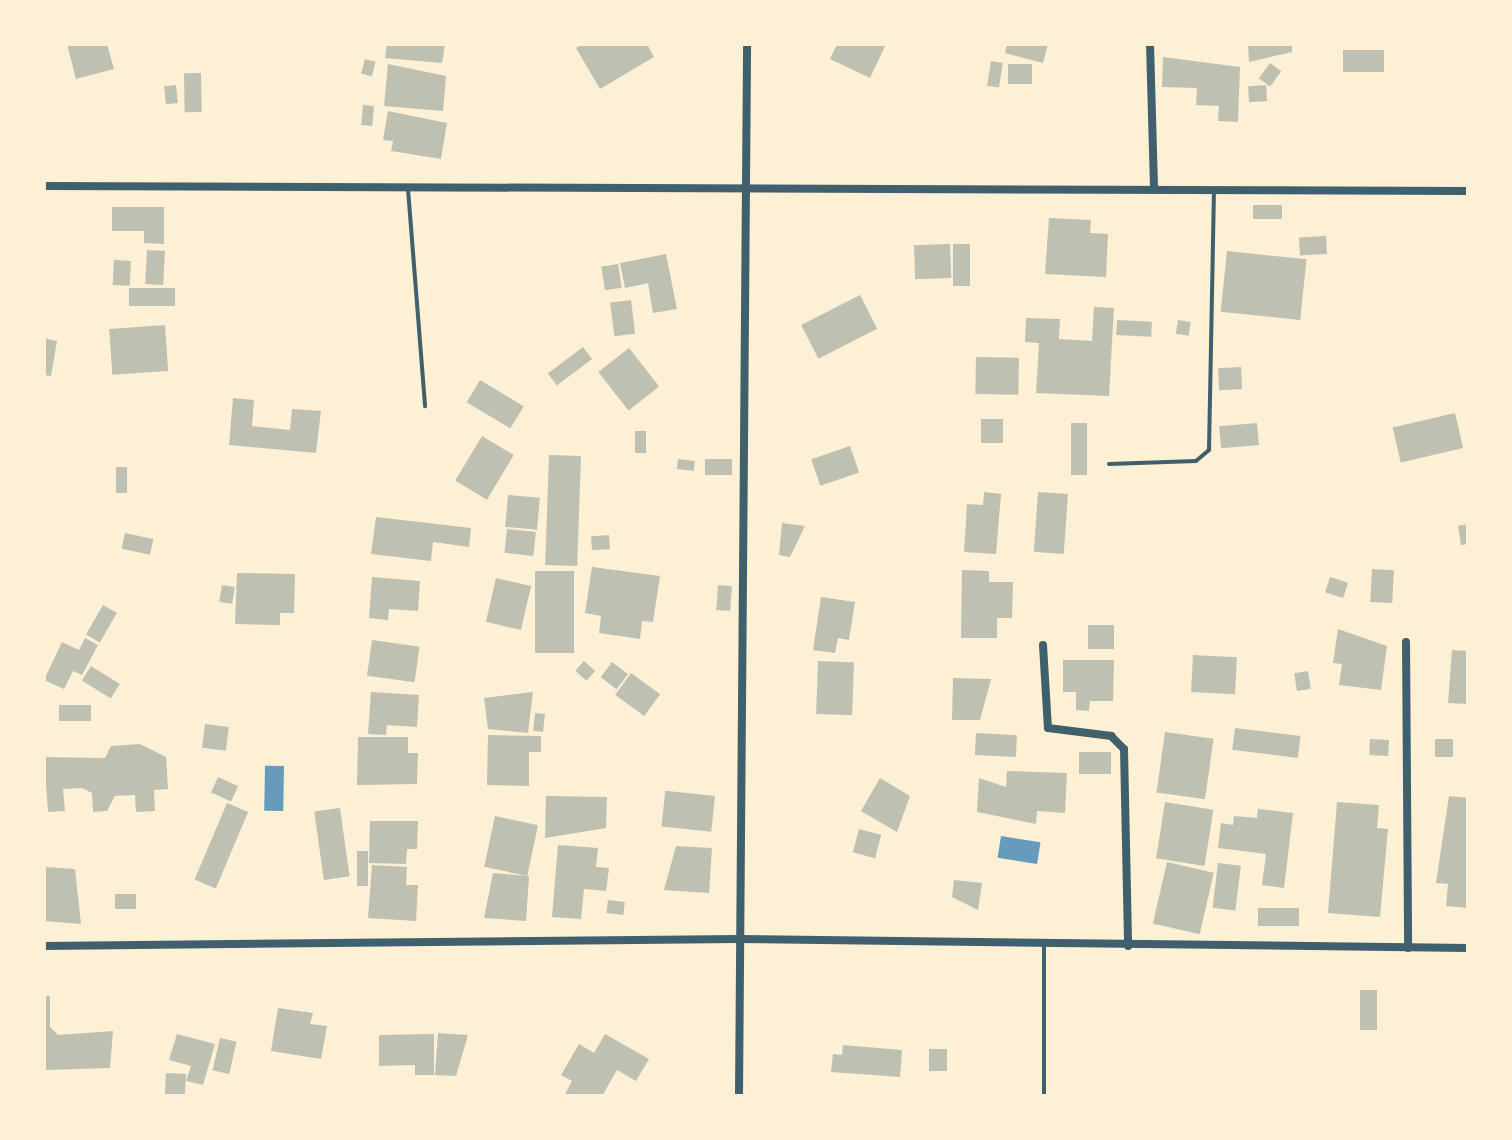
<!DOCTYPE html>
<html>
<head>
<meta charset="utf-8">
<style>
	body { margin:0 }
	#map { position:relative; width:1512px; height:1140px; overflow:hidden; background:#fdf0d5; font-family:"PT Serif",serif }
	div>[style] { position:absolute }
	.water>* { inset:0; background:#669bbc; transform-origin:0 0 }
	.building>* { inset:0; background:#bec0b2; transform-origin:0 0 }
	.service>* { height:4px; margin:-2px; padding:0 2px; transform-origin:2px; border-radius:2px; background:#3f606c }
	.minor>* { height:8px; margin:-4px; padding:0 4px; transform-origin:4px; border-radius:4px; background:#3f606c }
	span { translate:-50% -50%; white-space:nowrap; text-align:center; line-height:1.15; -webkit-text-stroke:8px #fdf0d5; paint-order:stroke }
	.frame { position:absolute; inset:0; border:46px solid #fdf0d5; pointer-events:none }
</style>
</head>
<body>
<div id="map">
	<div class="water">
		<div style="left:284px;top:766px;width:45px;height:19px;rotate:91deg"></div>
		<div style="left:1001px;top:836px;width:40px;height:22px;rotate:9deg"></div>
	</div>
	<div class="building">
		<div style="clip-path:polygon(67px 44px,107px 44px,114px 69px,76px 79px)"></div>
		<div style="clip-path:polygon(387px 44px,445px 44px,442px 63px,385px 58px)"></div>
		<div style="clip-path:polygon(582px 44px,647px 44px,654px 57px,600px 89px,576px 48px)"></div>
		<div style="clip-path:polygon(837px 44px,886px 44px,870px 78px,830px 59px)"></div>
		<div style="clip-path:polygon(1007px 44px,1048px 44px,1043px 63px,1005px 53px)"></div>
		<div style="clip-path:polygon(1248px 44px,1292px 44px,1292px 52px,1249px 62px)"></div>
		<div style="left:1343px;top:50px;width:41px;height:22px"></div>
		<div style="clip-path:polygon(1163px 57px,1240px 67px,1238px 122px,1218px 121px,1219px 106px,1196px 105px,1197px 88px,1162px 87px)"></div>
		<div style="left:365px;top:59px;width:11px;height:15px;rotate:15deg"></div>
		<div style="left:991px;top:61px;width:12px;height:25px;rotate:9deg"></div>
		<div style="left:1270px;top:63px;width:14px;height:19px;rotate:36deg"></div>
		<div style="clip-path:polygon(388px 64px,446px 76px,443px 111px,384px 106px)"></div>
		<div style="left:1008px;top:64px;width:24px;height:20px"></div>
		<div style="left:201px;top:73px;width:39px;height:17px;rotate:89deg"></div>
		<div style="left:176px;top:85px;width:18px;height:12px;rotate:84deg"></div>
		<div style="left:1266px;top:85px;width:16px;height:18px;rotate:86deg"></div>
		<div style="left:363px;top:105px;width:11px;height:20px;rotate:5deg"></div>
		<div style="clip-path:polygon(388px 111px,447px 123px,441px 159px,391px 151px,393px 141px,383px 140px)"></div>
		<div style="left:1253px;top:205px;width:29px;height:14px"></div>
		<div style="clip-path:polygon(112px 207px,164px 207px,164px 244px,144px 243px,144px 231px,112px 231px)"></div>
		<div style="clip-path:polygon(1049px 218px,1091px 220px,1090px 233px,1108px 234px,1106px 277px,1045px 274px)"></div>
		<div style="left:1326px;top:236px;width:18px;height:27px;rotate:87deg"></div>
		<div style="left:950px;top:244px;width:34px;height:36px;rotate:88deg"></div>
		<div style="left:953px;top:244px;width:17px;height:42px"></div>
		<div style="left:147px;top:250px;width:18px;height:34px;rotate:3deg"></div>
		<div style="left:1227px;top:251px;width:80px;height:61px;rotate:6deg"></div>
		<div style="clip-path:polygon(666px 254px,677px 309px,653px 313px,648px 283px,625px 288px,620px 263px)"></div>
		<div style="left:114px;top:260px;width:17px;height:25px;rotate:3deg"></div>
		<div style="left:618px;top:264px;width:24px;height:17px;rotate:81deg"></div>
		<div style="left:129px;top:288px;width:46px;height:18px"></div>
		<div style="left:860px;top:295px;width:38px;height:66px;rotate:63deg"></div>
		<div style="left:631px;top:300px;width:34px;height:21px;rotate:83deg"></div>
		<div style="clip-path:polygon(1094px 307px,1114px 308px,1109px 396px,1036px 393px,1039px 343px,1025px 342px,1026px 318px,1060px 319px,1059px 339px,1092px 341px)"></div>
		<div style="left:1117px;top:320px;width:35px;height:15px;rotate:3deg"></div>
		<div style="left:1178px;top:320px;width:13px;height:14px;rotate:9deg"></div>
		<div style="left:165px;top:325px;width:46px;height:56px;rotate:86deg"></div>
		<div style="clip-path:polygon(44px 338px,57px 341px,51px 376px,44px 375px)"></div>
		<div style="left:583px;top:347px;width:15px;height:44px;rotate:53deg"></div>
		<div style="left:629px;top:348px;width:49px;height:39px;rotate:52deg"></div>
		<div style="left:976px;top:357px;width:43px;height:37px;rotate:1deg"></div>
		<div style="left:1241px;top:367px;width:22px;height:23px;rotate:87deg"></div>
		<div style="left:480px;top:380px;width:51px;height:26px;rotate:31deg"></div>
		<div style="clip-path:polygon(233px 398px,254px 400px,252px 426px,290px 430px,292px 409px,321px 411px,316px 453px,229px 445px)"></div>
		<div style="left:1455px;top:413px;width:36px;height:64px;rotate:77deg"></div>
		<div style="left:1003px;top:419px;width:24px;height:22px;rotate:90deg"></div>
		<div style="left:1071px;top:423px;width:16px;height:52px"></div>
		<div style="left:1257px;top:423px;width:22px;height:38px;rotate:85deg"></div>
		<div style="left:635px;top:431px;width:11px;height:22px"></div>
		<div style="left:482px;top:436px;width:37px;height:52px;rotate:31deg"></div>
		<div style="left:850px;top:446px;width:28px;height:41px;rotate:71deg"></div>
		<div style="left:549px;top:455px;width:32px;height:110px;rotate:2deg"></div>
		<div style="left:678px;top:459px;width:17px;height:10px;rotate:7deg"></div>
		<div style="left:705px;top:459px;width:27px;height:16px"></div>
		<div style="left:116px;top:467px;width:11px;height:26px"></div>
		<div style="clip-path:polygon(984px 492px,1001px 494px,996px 554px,964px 552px,967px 504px,983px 505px)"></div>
		<div style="left:1038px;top:492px;width:30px;height:60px;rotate:4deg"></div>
		<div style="left:508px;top:495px;width:32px;height:32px;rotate:5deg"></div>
		<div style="clip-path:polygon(376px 517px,471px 528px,469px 547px,433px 542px,431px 561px,371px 554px)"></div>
		<div style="clip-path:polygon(782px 523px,805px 526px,790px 557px,779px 555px)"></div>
		<div style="clip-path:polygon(1468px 524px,1468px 544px,1461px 545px,1458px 526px)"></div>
		<div style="left:507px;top:529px;width:29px;height:24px;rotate:6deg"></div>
		<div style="left:125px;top:533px;width:29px;height:16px;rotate:12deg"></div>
		<div style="left:609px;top:535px;width:14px;height:18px;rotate:86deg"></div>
		<div style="clip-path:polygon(592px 567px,660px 576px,653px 622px,642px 621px,640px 639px,599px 633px,601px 616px,585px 613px)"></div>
		<div style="left:1372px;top:569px;width:22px;height:33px;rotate:3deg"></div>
		<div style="clip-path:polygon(962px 570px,989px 571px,989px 582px,1013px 582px,1012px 618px,997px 618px,997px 638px,961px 638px)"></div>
		<div style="left:535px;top:571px;width:39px;height:82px"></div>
		<div style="clip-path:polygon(237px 573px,295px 574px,294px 613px,280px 613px,280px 625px,235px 624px)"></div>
		<div style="clip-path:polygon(372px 577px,420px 581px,418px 611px,389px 609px,388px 620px,369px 618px)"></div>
		<div style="left:1330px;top:577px;width:19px;height:16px;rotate:18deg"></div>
		<div style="left:496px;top:578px;width:36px;height:45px;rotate:13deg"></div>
		<div style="left:222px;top:585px;width:13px;height:17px;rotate:9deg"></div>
		<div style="left:718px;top:585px;width:14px;height:25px;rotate:4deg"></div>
		<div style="clip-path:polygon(821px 597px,855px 602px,849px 640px,838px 638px,835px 653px,813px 650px)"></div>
		<div style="left:103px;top:605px;width:16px;height:34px;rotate:30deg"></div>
		<div style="left:1088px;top:625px;width:26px;height:24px"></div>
		<div style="clip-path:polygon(1338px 629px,1387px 646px,1381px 690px,1339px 685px,1342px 664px,1333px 663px)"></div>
		<div style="clip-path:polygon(85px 638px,98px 645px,82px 675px,73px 671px,64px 689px,44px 680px,62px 642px,79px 650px)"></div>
		<div style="left:372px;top:640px;width:48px;height:36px;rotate:8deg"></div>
		<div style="clip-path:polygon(1452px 650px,1468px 651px,1468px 704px,1448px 703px)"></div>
		<div style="left:1193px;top:655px;width:44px;height:37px;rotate:3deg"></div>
		<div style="clip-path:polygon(1063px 660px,1114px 660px,1113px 701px,1090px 701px,1089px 711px,1076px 710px,1076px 692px,1063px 692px)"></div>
		<div style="left:584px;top:661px;width:15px;height:13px;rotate:42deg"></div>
		<div style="left:818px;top:661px;width:36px;height:53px;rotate:2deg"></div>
		<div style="left:612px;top:662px;width:20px;height:19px;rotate:37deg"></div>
		<div style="left:91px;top:666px;width:34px;height:17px;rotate:32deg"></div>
		<div style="left:1308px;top:671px;width:18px;height:14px;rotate:81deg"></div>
		<div style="left:631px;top:673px;width:36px;height:27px;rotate:36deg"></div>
		<div style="clip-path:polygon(953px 678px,991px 679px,980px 720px,952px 720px)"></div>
		<div style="clip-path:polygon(371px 692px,419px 695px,417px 727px,387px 725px,386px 735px,368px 734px)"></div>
		<div style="clip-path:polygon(533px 692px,528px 733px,488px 729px,484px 698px)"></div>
		<div style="left:91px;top:705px;width:16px;height:32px;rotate:90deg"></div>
		<div style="left:535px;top:713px;width:10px;height:18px;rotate:6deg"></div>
		<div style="left:205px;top:724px;width:24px;height:24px;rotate:7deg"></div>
		<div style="left:1235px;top:728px;width:66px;height:22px;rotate:7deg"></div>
		<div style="left:1165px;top:732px;width:49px;height:61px;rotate:8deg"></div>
		<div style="left:976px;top:733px;width:41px;height:22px;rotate:3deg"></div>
		<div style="clip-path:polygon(488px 735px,541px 736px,541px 752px,529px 752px,529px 786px,487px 785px)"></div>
		<div style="clip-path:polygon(358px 737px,408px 737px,408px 753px,418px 753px,417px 784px,357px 785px)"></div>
		<div style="left:1370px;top:739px;width:19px;height:16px;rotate:3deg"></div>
		<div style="left:1435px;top:739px;width:18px;height:18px"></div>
		<div style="clip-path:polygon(140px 744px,166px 757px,168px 789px,154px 790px,155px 811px,136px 812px,135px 795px,115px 796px,107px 811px,93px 812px,92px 793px,82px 788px,63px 789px,65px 811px,48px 812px,44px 757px,105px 758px,111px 746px)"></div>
		<div style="left:1111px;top:752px;width:22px;height:32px;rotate:90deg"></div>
		<div style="clip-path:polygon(1007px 771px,1067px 773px,1065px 813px,1037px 811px,1036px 824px,977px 812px,979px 778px,1006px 787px)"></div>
		<div style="left:218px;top:777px;width:22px;height:17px;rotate:24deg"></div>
		<div style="clip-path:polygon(880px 778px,910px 796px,897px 832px,861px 811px)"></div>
		<div style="clip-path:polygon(546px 796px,607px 797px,606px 828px,545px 838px)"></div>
		<div style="left:715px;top:796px;width:36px;height:50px;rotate:96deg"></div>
		<div style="clip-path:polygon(1449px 796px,1468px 798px,1468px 908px,1446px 906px,1448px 884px,1436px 883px)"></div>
		<div style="left:1165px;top:802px;width:49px;height:57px;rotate:9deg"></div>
		<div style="clip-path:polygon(1337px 802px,1379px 805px,1377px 828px,1388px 829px,1380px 917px,1328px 913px)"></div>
		<div style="left:227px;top:803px;width:23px;height:83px;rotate:23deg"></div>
		<div style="left:340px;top:808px;width:69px;height:26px;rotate:82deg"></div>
		<div style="clip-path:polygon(1258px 809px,1293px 813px,1284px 888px,1262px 885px,1266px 854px,1218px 848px,1221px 823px,1233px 825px,1234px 816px,1257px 818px)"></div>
		<div style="left:495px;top:816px;width:44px;height:52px;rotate:12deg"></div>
		<div style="clip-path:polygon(370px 821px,418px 821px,417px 849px,407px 849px,406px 864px,369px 863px)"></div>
		<div style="left:859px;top:829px;width:23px;height:24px;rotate:15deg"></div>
		<div style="clip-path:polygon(558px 845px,598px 848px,596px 867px,609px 868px,606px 891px,584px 889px,581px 919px,552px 917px)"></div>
		<div style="clip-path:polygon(676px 846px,712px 848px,709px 893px,664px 890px)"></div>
		<div style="left:357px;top:851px;width:11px;height:35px"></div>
		<div style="left:1167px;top:862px;width:48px;height:63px;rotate:13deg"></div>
		<div style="left:1218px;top:863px;width:23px;height:45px;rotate:7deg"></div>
		<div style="clip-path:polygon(372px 865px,407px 867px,406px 885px,418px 885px,416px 921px,368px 918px)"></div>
		<div style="clip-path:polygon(44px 867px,75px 869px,81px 924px,44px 921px)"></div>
		<div style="clip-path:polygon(493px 873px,529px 876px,526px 921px,484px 918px)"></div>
		<div style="clip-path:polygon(954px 880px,982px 883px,978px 910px,952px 897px)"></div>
		<div style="left:115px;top:894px;width:21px;height:15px"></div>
		<div style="left:608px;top:900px;width:17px;height:13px;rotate:7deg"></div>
		<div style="left:1299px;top:908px;width:18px;height:41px;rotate:90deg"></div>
		<div style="left:1360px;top:990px;width:17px;height:40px"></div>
		<div style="clip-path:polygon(44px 996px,50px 996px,50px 1027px,58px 1035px,113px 1031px,110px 1068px,46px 1070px)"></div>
		<div style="clip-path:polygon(278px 1008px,313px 1013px,310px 1024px,327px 1026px,321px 1059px,271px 1051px)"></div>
		<div style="clip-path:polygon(438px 1033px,468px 1035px,456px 1076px,435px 1075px)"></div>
		<div style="clip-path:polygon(177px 1034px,215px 1044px,203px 1085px,186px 1081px,191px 1066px,169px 1060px)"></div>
		<div style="clip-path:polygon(434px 1034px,434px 1075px,415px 1075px,415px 1065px,379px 1066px,379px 1035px)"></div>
		<div style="clip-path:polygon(605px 1034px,649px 1059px,636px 1081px,617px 1070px,602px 1096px,564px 1096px,572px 1081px,561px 1075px,579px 1044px,594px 1053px)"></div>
		<div style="left:220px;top:1038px;width:17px;height:33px;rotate:13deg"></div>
		<div style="clip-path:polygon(843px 1045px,902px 1050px,900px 1077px,831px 1072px,833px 1054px,842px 1055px)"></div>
		<div style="left:947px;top:1049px;width:22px;height:18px;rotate:90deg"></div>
		<div style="left:166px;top:1073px;width:20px;height:23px;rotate:3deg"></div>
	</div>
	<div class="service">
		<div style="left:408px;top:189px;width:218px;rotate:85.5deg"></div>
		<div style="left:1109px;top:464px;width:87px;rotate:-2deg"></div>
		<div style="left:1196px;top:461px;width:17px;rotate:-40deg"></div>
		<div style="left:1209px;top:450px;width:260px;rotate:-88.9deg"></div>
		<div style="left:1044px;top:944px;width:152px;rotate:90deg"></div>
	</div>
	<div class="minor">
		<div style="left:1150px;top:44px;width:144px;rotate:88.4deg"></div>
		<div style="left:44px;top:186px;width:1424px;rotate:0.2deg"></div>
		<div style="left:1406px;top:642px;width:306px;rotate:89.6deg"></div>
		<div style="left:1043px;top:645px;width:83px;rotate:86.6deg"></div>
		<div style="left:1048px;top:728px;width:64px;rotate:7.2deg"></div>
		<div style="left:1111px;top:736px;width:18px;rotate:45deg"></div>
		<div style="left:1124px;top:749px;width:197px;rotate:88.8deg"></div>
		<div style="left:44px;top:946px;width:694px;rotate:-0.58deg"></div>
		<div style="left:738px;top:939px;width:730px;rotate:0.71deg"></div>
		<div style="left:739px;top:1096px;width:1052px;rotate:-89.56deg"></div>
	</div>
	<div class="frame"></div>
</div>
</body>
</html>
